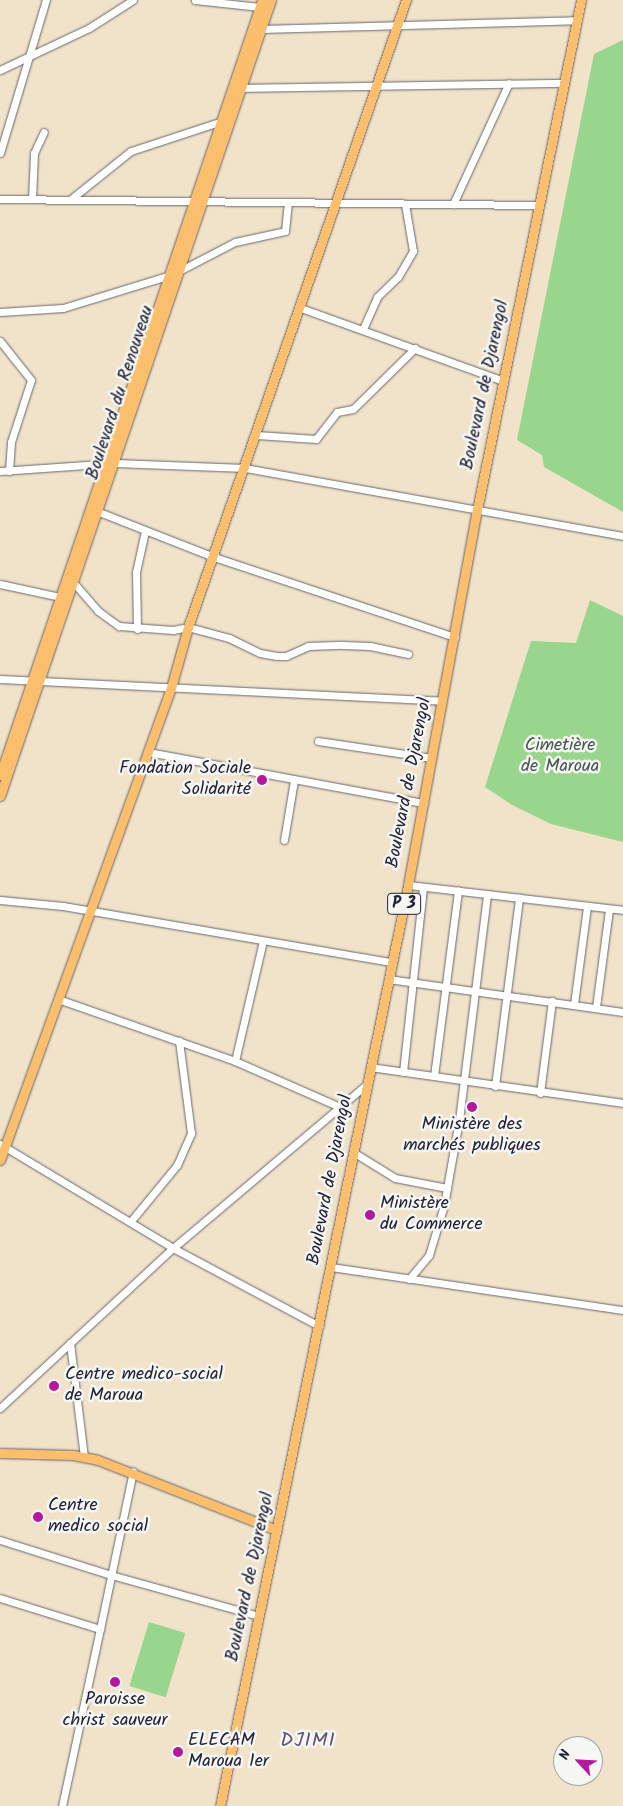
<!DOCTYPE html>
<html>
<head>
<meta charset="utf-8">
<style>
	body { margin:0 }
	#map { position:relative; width:623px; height:1806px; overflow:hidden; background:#f1e3ca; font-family:Kalam,sans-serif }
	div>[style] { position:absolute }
	.green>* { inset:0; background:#97d68c; transform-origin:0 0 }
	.roads { filter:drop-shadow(0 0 1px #6a666d) drop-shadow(0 0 1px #6a666d) }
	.minor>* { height:7px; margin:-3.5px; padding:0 3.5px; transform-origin:3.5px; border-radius:3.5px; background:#fff }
	.major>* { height:9px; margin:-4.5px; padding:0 4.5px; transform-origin:4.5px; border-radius:4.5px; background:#fabe6d }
	.dots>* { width:14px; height:14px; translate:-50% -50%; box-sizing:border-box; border:2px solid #f6f6f2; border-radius:50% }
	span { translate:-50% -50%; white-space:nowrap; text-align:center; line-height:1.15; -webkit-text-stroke:5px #f6f6f2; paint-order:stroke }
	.shield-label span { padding:1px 4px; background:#f6f6f2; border:1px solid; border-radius:4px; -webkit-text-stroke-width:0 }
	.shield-label { font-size:16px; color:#22223b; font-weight:700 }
	.street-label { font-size:18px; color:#22223b }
	.park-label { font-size:18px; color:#455853 }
	.poi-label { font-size:18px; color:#22223b }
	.right { translate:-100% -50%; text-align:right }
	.left { translate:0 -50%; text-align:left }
	.quarter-label { font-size:20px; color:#5e5576; letter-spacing:1px }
	.north { position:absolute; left:553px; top:1736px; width:50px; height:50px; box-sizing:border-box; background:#f6f6f2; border:1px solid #a1a1a9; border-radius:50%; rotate:295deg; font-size:14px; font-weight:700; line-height:20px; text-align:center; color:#22223b }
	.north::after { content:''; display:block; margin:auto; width:18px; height:22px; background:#b5179e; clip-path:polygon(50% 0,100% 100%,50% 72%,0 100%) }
</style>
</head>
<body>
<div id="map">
	<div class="green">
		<div style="clip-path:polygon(623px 40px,623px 512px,544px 467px,542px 455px,517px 440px,594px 54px)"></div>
		<div style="clip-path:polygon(590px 600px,623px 616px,623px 842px,551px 824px,512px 805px,485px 787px,531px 641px,576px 643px)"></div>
		<div style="left:149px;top:1622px;width:38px;height:67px;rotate:17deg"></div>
	</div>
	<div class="roads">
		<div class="minor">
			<div style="left:195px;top:0;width:65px;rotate:6.1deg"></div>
			<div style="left:261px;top:29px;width:316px;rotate:-1.6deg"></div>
			<div style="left:0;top:70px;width:98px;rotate:-25.3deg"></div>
			<div style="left:89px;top:28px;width:52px;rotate:-32.5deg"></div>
			<div style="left:240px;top:88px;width:325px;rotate:-0.9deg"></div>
			<div style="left:0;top:153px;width:160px;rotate:-73.3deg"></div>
			<div style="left:0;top:199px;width:540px;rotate:0.64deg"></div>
			<div style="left:32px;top:199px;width:46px;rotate:-87.5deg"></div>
			<div style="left:34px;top:153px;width:23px;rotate:-65deg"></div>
			<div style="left:71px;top:199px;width:77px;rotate:-38.7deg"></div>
			<div style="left:131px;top:151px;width:96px;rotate:-18.2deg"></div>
			<div style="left:453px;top:204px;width:133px;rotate:-65.2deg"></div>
			<div style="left:179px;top:271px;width:63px;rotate:-27.4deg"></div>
			<div style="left:235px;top:242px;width:51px;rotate:-12.4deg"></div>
			<div style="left:285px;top:231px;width:29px;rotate:-84deg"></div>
			<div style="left:298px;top:307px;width:218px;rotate:19.8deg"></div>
			<div style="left:0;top:312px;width:63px;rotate:-3.6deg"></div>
			<div style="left:63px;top:308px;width:112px;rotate:-17.1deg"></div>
			<div style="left:363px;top:329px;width:35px;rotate:-66deg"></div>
			<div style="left:377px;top:297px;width:29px;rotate:-44deg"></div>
			<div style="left:398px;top:277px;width:30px;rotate:-60deg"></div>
			<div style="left:413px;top:251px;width:48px;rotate:-99.7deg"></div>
			<div style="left:0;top:341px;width:50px;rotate:51.5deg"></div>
			<div style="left:31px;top:380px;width:65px;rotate:107.9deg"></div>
			<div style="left:11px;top:442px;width:29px;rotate:94deg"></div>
			<div style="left:257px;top:435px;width:59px;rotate:3.9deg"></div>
			<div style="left:316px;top:439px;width:34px;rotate:-52deg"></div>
			<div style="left:337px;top:412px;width:16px;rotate:-11deg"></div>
			<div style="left:353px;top:409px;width:87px;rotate:-44.5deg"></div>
			<div style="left:0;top:471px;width:115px;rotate:-4deg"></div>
			<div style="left:115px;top:463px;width:130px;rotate:2.2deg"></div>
			<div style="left:245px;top:468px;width:384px;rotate:10.2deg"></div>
			<div style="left:99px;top:512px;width:123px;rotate:21.4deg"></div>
			<div style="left:214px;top:557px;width:254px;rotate:18.4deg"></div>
			<div style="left:73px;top:582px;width:38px;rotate:49deg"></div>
			<div style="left:98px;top:611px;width:26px;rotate:36deg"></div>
			<div style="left:119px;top:626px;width:54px;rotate:4.2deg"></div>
			<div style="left:173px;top:630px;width:15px;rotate:-11deg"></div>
			<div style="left:188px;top:627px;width:42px;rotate:15deg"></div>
			<div style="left:229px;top:638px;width:34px;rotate:26deg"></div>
			<div style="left:260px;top:653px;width:17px;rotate:10deg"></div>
			<div style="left:277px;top:656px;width:9px"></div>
			<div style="left:286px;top:656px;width:24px;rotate:-24deg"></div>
			<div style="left:308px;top:646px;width:35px;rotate:-2deg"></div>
			<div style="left:343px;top:645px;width:27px;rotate:2deg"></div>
			<div style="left:370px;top:646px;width:39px;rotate:12deg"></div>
			<div style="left:0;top:584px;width:61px;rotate:12.2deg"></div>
			<div style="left:137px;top:629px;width:57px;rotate:-91deg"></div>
			<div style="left:136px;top:572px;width:42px;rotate:-77.6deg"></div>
			<div style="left:0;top:679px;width:443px;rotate:2.8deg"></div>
			<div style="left:318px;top:741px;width:115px;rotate:8.5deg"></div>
			<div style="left:148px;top:752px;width:281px;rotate:10.5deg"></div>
			<div style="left:284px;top:840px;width:61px;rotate:-80.5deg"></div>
			<div style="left:408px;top:885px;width:216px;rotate:6.6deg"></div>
			<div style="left:0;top:900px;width:63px;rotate:5.4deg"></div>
			<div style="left:63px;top:906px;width:333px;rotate:9.7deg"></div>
			<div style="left:388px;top:979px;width:237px;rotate:8deg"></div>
			<div style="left:58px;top:999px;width:188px;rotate:19.3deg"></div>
			<div style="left:235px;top:1061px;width:117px;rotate:23.7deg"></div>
			<div style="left:574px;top:1004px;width:99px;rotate:-82.4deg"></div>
			<div style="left:596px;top:1007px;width:99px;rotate:-82.4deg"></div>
			<div style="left:235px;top:1061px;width:123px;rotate:-76.9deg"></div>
			<div style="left:370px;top:1067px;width:256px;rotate:8.1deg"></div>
			<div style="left:403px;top:1072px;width:185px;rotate:-83.8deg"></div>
			<div style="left:434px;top:1076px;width:187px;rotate:-82.6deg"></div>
			<div style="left:495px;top:1086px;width:190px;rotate:-82.7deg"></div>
			<div style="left:540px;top:1093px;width:93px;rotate:-82.6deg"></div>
			<div style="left:0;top:1144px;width:202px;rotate:31deg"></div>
			<div style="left:173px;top:1248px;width:166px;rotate:28.1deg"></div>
			<div style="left:353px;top:1152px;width:49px;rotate:31.8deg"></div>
			<div style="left:395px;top:1178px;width:53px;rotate:10.9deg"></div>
			<div style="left:131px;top:1221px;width:72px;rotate:-50.6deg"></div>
			<div style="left:177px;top:1165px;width:35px;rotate:-66deg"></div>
			<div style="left:191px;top:1133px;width:93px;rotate:-97.4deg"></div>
			<div style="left:331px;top:1267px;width:295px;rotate:8.4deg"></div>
			<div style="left:409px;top:1279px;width:31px;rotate:-50deg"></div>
			<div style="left:429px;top:1255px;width:52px;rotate:-73.3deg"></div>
			<div style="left:444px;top:1205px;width:86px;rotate:-80deg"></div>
			<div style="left:459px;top:1120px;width:227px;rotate:-82.9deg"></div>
			<div style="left:70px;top:1343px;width:115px;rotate:83deg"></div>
			<div style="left:0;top:1408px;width:236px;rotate:-42.8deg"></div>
			<div style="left:173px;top:1248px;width:253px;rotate:-40.2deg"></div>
			<div style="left:0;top:1540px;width:116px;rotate:17.5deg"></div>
			<div style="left:111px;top:1575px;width:154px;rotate:15.5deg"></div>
			<div style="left:0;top:1598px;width:105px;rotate:17.2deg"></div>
			<div style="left:100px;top:1629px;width:161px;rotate:-78.2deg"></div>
			<div style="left:62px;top:1806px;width:181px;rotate:-77.9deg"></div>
		</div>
		<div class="major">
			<div style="left:0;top:775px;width:818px;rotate:-71.32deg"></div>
			<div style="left:0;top:796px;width:841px;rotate:-71.2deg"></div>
			<div style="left:0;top:1160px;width:502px;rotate:-70.09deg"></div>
			<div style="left:171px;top:688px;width:63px;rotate:-74.4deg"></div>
			<div style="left:188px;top:627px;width:664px;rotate:-70.83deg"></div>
			<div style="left:0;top:1453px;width:73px;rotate:1.6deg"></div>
			<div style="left:73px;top:1455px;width:25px;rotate:11deg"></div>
			<div style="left:98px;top:1460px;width:192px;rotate:21.4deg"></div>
			<div style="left:220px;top:1806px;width:940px;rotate:-78.46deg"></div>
			<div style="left:408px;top:885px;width:381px;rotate:-79.6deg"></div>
			<div style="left:477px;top:510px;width:520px;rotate:-78.47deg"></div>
		</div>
	</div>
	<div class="dots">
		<div style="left:262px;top:780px;background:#b5179e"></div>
		<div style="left:472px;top:1107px;background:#b5179e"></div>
		<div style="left:370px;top:1215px;background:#b5179e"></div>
		<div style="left:54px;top:1386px;background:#b5179e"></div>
		<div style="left:38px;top:1517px;background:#b5179e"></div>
		<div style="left:115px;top:1682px;background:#b5179e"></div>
		<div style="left:178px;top:1752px;background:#b5179e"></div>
	</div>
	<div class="shield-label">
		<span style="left:404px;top:904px">P 3</span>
	</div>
	<div class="street-label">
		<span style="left:486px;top:385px;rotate:-78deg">Boulevard de Djarengol</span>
		<span style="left:121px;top:393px;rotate:-72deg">Boulevard du Renouveau</span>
		<span style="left:410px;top:783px;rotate:-79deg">Boulevard de Djarengol</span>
		<span style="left:331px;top:1180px;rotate:-79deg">Boulevard de Djarengol</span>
		<span style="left:251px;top:1577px;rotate:-78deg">Boulevard de Djarengol</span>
	</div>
	<div class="park-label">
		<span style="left:560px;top:757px">Cimetière<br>de Maroua</span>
	</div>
	<div class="poi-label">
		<span class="right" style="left:251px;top:780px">Fondation Sociale<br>Solidarité</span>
		<span style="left:472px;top:1136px">Ministère des<br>marchés publiques</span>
		<span class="left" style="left:380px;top:1215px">Ministère<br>du Commerce</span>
		<span class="left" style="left:65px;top:1386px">Centre medico-social<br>de Maroua</span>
		<span class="left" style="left:48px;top:1517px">Centre<br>medico social</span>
		<span style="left:115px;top:1711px">Paroisse<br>christ sauveur</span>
		<span class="left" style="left:188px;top:1752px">ELECAM<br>Maroua 1er</span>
	</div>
	<div class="quarter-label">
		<span style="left:308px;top:1741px">DJIMI</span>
	</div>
	<div class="north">N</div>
</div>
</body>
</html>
